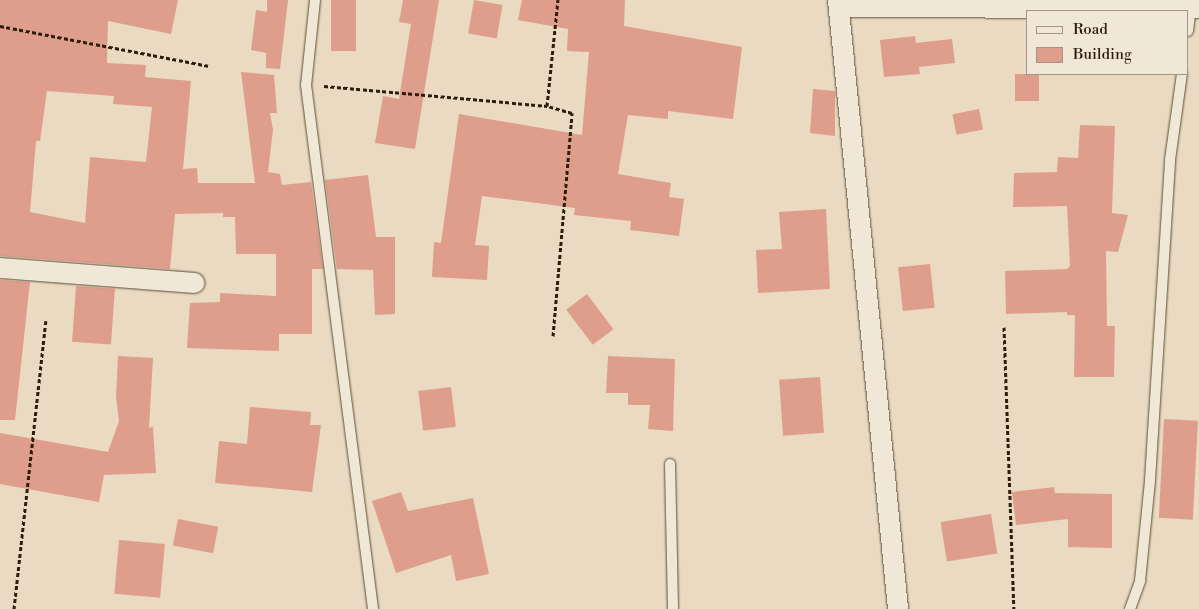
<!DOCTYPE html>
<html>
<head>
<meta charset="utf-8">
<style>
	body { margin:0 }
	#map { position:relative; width:1199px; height:609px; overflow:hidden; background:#e9dac1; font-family:"Libre Bodoni",serif }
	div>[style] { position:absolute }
	.building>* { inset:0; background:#de9e8b; transform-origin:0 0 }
	.path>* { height:3px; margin-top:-1.5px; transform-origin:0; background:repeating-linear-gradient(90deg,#2b1e0b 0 4px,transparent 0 6.5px) }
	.roads { filter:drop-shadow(0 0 1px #5a4d38) drop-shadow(0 0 1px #5a4d38) }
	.lane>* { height:10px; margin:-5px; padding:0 5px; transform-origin:5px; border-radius:5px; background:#f1e7d7 }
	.street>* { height:20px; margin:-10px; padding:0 10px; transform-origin:10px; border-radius:10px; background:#f1e7d7 }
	span { translate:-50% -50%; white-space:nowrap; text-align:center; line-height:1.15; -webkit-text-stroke:5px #f1e7d7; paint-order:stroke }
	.legend { position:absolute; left:1026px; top:10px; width:162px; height:65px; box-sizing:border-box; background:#f1e7d7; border:1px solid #a29785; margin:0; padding:6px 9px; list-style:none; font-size:15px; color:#2b1e0b }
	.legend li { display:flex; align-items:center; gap:10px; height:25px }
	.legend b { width:25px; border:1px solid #a29785 }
</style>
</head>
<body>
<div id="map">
	<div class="building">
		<div style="clip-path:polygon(evenodd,0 0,178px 0,171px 34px,108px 21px,107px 63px,146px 65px,145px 77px,191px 81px,183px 169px,197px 168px,198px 183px,255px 183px,241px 72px,274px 75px,277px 113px,270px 113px,273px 130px,268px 172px,280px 174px,282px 185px,311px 182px,323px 269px,312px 269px,312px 334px,279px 334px,279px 351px,187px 348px,190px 303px,220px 302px,220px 293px,276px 296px,276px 254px,236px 254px,235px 217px,223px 217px,223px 213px,175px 214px,170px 269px,0 256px,0 0,47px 91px,114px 96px,113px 104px,152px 107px,146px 162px,90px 157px,85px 223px,30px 212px,36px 141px,40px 141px,47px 91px)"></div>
		<div style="clip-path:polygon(267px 0,288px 0,280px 69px,266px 68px,266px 53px,251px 50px,256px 10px,267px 12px)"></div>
		<div style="left:331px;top:0;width:25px;height:51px"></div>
		<div style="clip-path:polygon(403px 0,439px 0,415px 149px,375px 143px,383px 96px,399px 99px,411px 24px,399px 22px)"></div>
		<div style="left:474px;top:0;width:29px;height:34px;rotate:10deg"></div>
		<div style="clip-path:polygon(522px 0,625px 0,624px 26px,742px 47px,733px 119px,668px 111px,668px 119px,628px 115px,618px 174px,671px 183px,669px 197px,684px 199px,679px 236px,630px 230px,631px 221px,574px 215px,575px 208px,482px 196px,475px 245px,489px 246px,487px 280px,432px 277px,434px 242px,441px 243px,459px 114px,582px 135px,589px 52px,567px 51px,568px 29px,518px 20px)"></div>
		<div style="clip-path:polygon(915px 36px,916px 43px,952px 39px,955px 63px,919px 67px,920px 74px,884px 77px,880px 40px)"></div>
		<div style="left:1015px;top:74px;width:24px;height:27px"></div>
		<div style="clip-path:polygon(813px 89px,835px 91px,835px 136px,810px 133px)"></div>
		<div style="left:979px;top:109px;width:21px;height:27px;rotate:79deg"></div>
		<div style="clip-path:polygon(1080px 125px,1115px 126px,1112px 213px,1128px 215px,1118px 252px,1106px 251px,1107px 326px,1115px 326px,1114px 377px,1074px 377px,1075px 315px,1067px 315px,1067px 312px,1006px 314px,1005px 271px,1067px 269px,1070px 266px,1067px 206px,1013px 207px,1014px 173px,1057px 172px,1058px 157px,1078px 158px)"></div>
		<div style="clip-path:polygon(368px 175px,376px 237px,395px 237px,395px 314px,375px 315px,373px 270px,337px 269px,325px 180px)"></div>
		<div style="clip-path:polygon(826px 209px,830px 289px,758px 293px,756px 250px,782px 249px,779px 212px)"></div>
		<div style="left:930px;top:264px;width:44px;height:32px;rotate:84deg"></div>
		<div style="clip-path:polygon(0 280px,30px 282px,15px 420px,0 420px)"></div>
		<div style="left:76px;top:286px;width:39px;height:56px;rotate:4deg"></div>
		<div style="left:587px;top:294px;width:44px;height:26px;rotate:53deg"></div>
		<div style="clip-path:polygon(118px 356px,153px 358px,149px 428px,153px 427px,156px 473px,104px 475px,99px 502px,0 484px,0 433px,108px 452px,119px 421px,116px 397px)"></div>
		<div style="clip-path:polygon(608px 356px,675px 359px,673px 431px,648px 429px,650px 405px,628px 405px,628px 393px,606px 393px)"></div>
		<div style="left:820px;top:377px;width:56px;height:41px;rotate:86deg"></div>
		<div style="left:451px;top:387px;width:40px;height:33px;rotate:83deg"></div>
		<div style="clip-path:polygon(250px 407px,311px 412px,310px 425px,321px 425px,312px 492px,215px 483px,219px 441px,247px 444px)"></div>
		<div style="left:1164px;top:419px;width:34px;height:99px;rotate:3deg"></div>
		<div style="clip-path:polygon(1054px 487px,1055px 493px,1112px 494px,1112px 548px,1068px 547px,1068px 519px,1016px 525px,1012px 492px)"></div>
		<div style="clip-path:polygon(401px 492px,408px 511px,473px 498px,489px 574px,456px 581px,451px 555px,396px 573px,372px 501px)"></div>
		<div style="left:991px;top:514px;width:40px;height:51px;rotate:81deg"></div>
		<div style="left:178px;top:519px;width:41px;height:27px;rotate:11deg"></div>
		<div style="left:119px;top:540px;width:46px;height:54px;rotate:5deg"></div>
	</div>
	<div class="path">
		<div style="left:0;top:26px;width:213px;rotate:10.8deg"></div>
		<div style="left:324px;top:86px;width:224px;rotate:5.1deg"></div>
		<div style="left:1004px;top:327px;width:282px;rotate:88deg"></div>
		<div style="left:553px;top:336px;width:224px;rotate:-85.1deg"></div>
		<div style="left:572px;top:113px;width:26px;rotate:-164deg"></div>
		<div style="left:547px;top:106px;width:107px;rotate:-84.1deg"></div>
		<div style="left:14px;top:609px;width:290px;rotate:-83.7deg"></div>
	</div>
	<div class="roads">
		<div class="lane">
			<div style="left:315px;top:0;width:85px;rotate:96deg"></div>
			<div style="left:306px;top:85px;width:528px;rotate:82.71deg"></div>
			<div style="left:1188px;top:31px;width:23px;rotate:-83deg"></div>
			<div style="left:670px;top:464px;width:145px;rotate:88.8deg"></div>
			<div style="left:1130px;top:609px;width:30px;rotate:-70deg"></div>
			<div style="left:1140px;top:581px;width:101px;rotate:-84.3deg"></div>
			<div style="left:1150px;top:480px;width:321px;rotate:-86.4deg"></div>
			<div style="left:1170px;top:160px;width:87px;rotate:-82.1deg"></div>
		</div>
		<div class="street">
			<div style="left:838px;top:0;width:612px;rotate:84.37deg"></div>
			<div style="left:839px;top:7px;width:360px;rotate:0.2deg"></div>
			<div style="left:0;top:268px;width:195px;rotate:4.4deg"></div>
		</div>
	</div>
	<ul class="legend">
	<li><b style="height:6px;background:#f1e7d7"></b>Road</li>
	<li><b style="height:14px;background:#de9e8b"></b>Building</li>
	</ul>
</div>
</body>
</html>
